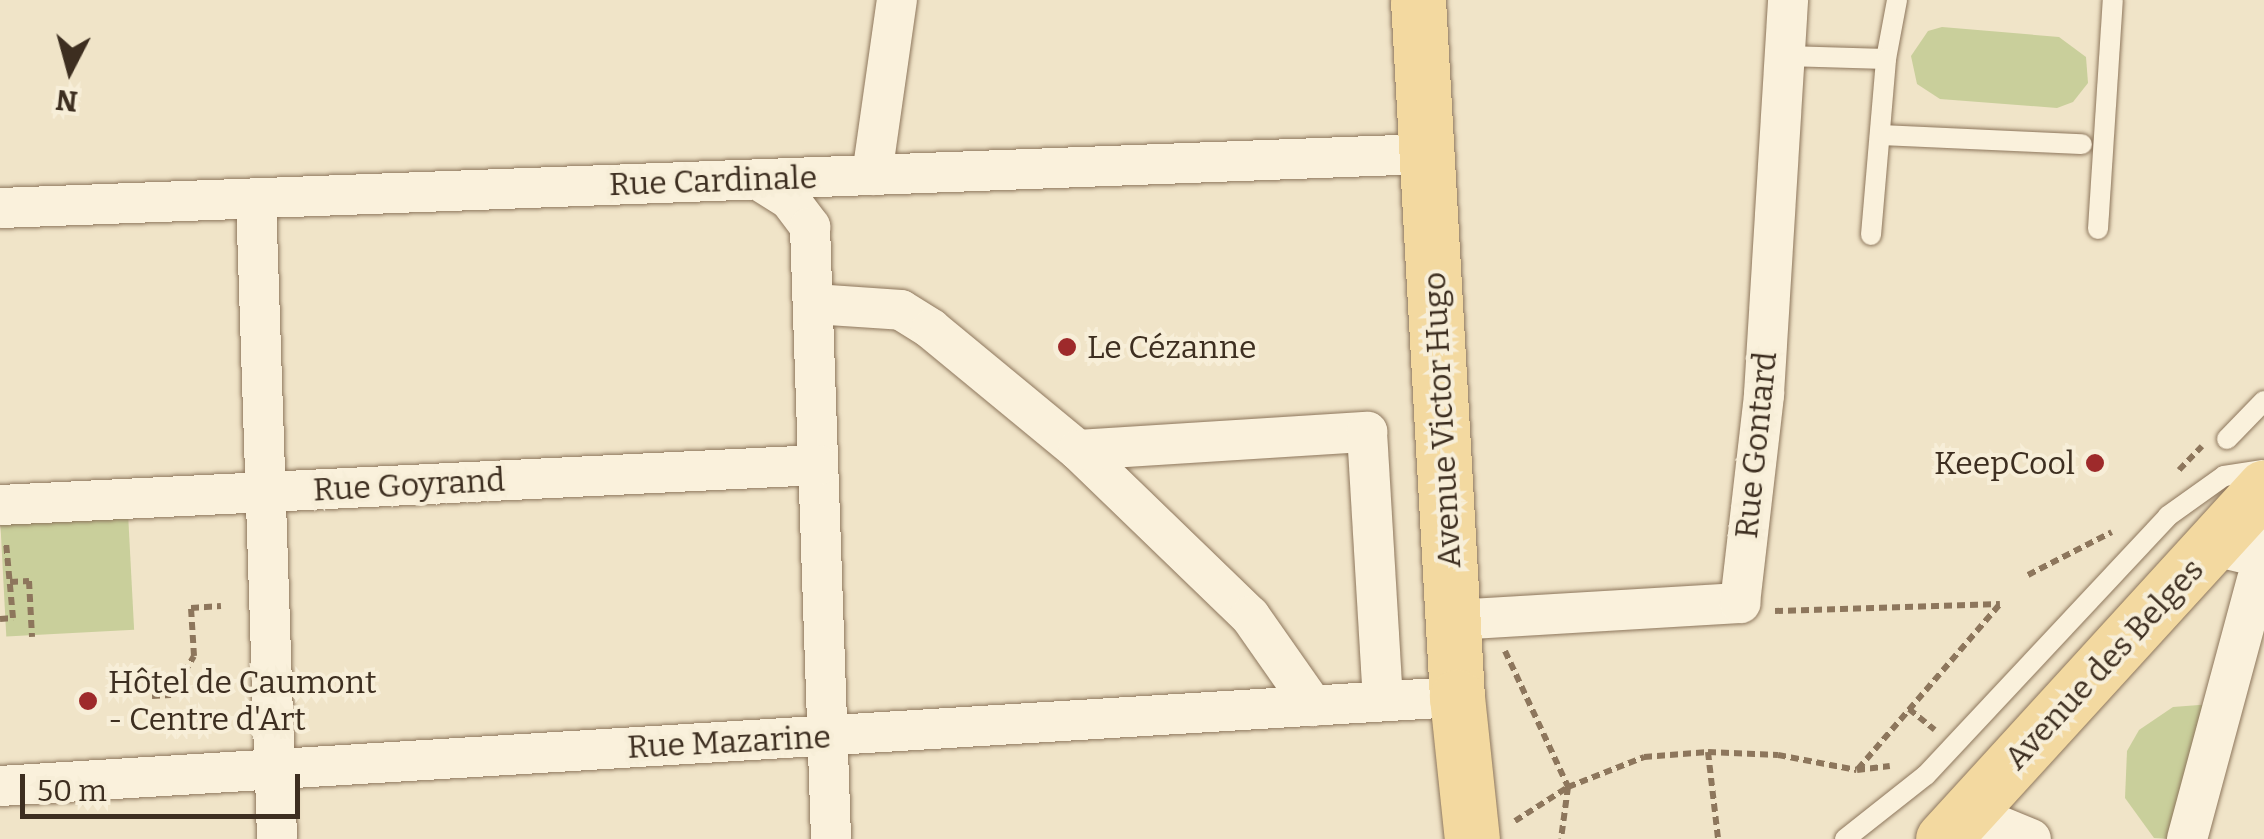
<!DOCTYPE html>
<html>
<head>
<meta charset="utf-8">
<style>
	body { margin:0 }
	#map { position:relative; width:2264px; height:839px; overflow:hidden; background:#f0e4c8; font-family:Bitter,serif }
	div>[style] { position:absolute }
	.green>* { inset:0; background:#c9cf9b; transform-origin:0 0 }
	.path>* { height:6px; margin-top:-3px; transform-origin:0; background:repeating-linear-gradient(90deg,#8d765c 0 8px,transparent 0 13px) }
	.roads { filter:drop-shadow(0 0 2px #8d765c) drop-shadow(0 0 2px #8d765c) }
	.lane>* { height:20px; margin:-10px; padding:0 10px; transform-origin:10px; border-radius:10px; background:#faf1dc }
	.street>* { height:40px; margin:-20px; padding:0 20px; transform-origin:20px; border-radius:20px; background:#faf1dc }
	.secondary>* { height:55px; margin:-27.5px; padding:0 27.5px; transform-origin:27.5px; border-radius:27.5px; background:#faf1dc }
	.primary>* { height:55px; margin:-27.5px; padding:0 27.5px; transform-origin:27.5px; border-radius:27.5px; background:#f3d9a0 }
	.dots>* { width:28px; height:28px; translate:-50% -50%; box-sizing:border-box; border:5px solid #f7eed8; border-radius:50% }
	span { translate:-50% -50%; white-space:nowrap; text-align:center; line-height:1.15; -webkit-text-stroke:8px #f7eed8; paint-order:stroke }
	.street-label { font-size:32px; color:#3d2e20 }
	.poi-label { font-size:32px; color:#3d2e20 }
	.left { translate:0 -50%; text-align:left }
	.right { translate:-100% -50%; text-align:right }
	.north { position:absolute; left:20px; top:20px; width:100px; height:100px; -webkit-text-stroke:8px #f7eed8; paint-order:stroke; rotate:186deg; font-size:28px; font-weight:700; line-height:40px; text-align:center; color:#3d2e20 }
	.north::after { content:''; display:block; margin:auto; width:35px; height:45px; background:#3d2e20; clip-path:polygon(50% 0,100% 100%,50% 72%,0 100%) }
	.scale { position:absolute; left:20px; top:774px; width:280px; height:45px; box-sizing:border-box; border:5px solid #3d2e20; border-top:0; padding-left:12px; font-size:30px; line-height:35px; white-space:nowrap; color:#3d2e20; -webkit-text-stroke:8px #f7eed8; paint-order:stroke }
</style>
</head>
<body>
<div id="map">
	<div class="green">
		<div style="clip-path:polygon(1942px 27px,2059px 37px,2086px 57px,2088px 83px,2073px 102px,2057px 108px,1940px 99px,1917px 84px,1911px 56px,1928px 31px)"></div>
		<div style="left:128px;top:513px;width:117px;height:128px;rotate:87deg"></div>
		<div style="clip-path:polygon(2212px 704px,2175px 839px,2154px 838px,2125px 798px,2127px 751px,2139px 730px,2173px 707px)"></div>
	</div>
	<div class="path">
		<div style="left:2179px;top:470px;width:33px;rotate:-46deg"></div>
		<div style="left:2028px;top:575px;width:94px;rotate:-27.1deg"></div>
		<div style="left:10px;top:582px;width:19px;rotate:-3deg"></div>
		<div style="left:29px;top:581px;width:56px;rotate:86.9deg"></div>
		<div style="left:1775px;top:611px;width:225px;rotate:-1.8deg"></div>
		<div style="left:0;top:619px;width:13px;rotate:-4deg"></div>
		<div style="left:13px;top:618px;width:76px;rotate:-95.3deg"></div>
		<div style="left:1505px;top:651px;width:150px;rotate:65.1deg"></div>
		<div style="left:1568px;top:787px;width:52px;rotate:97.7deg"></div>
		<div style="left:152px;top:696px;width:19px;rotate:-3deg"></div>
		<div style="left:171px;top:695px;width:45px;rotate:-59.5deg"></div>
		<div style="left:194px;top:656px;width:48px;rotate:-93.6deg"></div>
		<div style="left:191px;top:608px;width:30px;rotate:-4deg"></div>
		<div style="left:1909px;top:709px;width:33px;rotate:39deg"></div>
		<div style="left:1708px;top:752px;width:88px;rotate:83.4deg"></div>
		<div style="left:1858px;top:769px;width:218px;rotate:-49.3deg"></div>
		<div style="left:1515px;top:821px;width:63px;rotate:-32.7deg"></div>
		<div style="left:1568px;top:787px;width:82px;rotate:-21.5deg"></div>
		<div style="left:1644px;top:757px;width:64px;rotate:-4.5deg"></div>
		<div style="left:1708px;top:752px;width:70px;rotate:2.5deg"></div>
		<div style="left:1778px;top:755px;width:80px;rotate:10.8deg"></div>
		<div style="left:1857px;top:770px;width:33px;rotate:-7deg"></div>
	</div>
	<div class="roads">
		<div class="lane">
			<div style="left:1786px;top:56px;width:100px;rotate:1.7deg"></div>
			<div style="left:1886px;top:59px;width:60px;rotate:-79.4deg"></div>
			<div style="left:1880px;top:135px;width:202px;rotate:2.6deg"></div>
			<div style="left:2098px;top:229px;width:229px;rotate:-86.3deg"></div>
			<div style="left:1871px;top:235px;width:177px;rotate:-85.1deg"></div>
			<div style="left:2227px;top:439px;width:53px;rotate:-45.8deg"></div>
			<div style="left:1845px;top:839px;width:103px;rotate:-38.3deg"></div>
			<div style="left:1926px;top:775px;width:354px;rotate:-46.9deg"></div>
			<div style="left:2168px;top:516px;width:69px;rotate:-35.5deg"></div>
			<div style="left:2224px;top:476px;width:38px;rotate:-9deg"></div>
		</div>
		<div class="street">
			<div style="left:872px;top:175px;width:177px;rotate:-81.9deg"></div>
			<div style="left:757px;top:179px;width:39px;rotate:32deg"></div>
			<div style="left:790px;top:200px;width:34px;rotate:53deg"></div>
			<div style="left:810px;top:227px;width:612px;rotate:88.03deg"></div>
			<div style="left:256px;top:198px;width:641px;rotate:88.12deg"></div>
			<div style="left:0;top:208px;width:1428px;rotate:-2.17deg"></div>
			<div style="left:814px;top:304px;width:87px;rotate:3.9deg"></div>
			<div style="left:901px;top:310px;width:36px;rotate:32deg"></div>
			<div style="left:931px;top:329px;width:190px;rotate:39.5deg"></div>
			<div style="left:1078px;top:450px;width:239px;rotate:44deg"></div>
			<div style="left:1250px;top:616px;width:110px;rotate:55deg"></div>
			<div style="left:1078px;top:450px;width:290px;rotate:-3.6deg"></div>
			<div style="left:1367px;top:432px;width:269px;rotate:86.6deg"></div>
			<div style="left:0;top:505px;width:819px;rotate:-2.8deg"></div>
			<div style="left:1453px;top:620px;width:288px;rotate:-3.4deg"></div>
			<div style="left:1740px;top:603px;width:210px;rotate:-83.4deg"></div>
			<div style="left:1764px;top:394px;width:395px;rotate:-86.5deg"></div>
			<div style="left:0;top:786px;width:1460px;rotate:-3.5deg"></div>
			<div style="left:1992px;top:823px;width:42px;rotate:22.3deg"></div>
			<div style="left:2187px;top:839px;width:269px;rotate:-74.9deg"></div>
		</div>
		<div class="secondary">
			<div style="left:2219px;top:539px;width:46px;rotate:13.7deg"></div>
		</div>
		<div class="primary">
			<div style="left:1418px;top:0;width:698px;rotate:86.8deg"></div>
			<div style="left:1457px;top:697px;width:143px;rotate:84deg"></div>
			<div style="left:1943px;top:839px;width:476px;rotate:-47.6deg"></div>
		</div>
	</div>
	<div class="dots">
		<div style="left:1067px;top:347px;background:#9e2a2b"></div>
		<div style="left:2095px;top:463px;background:#9e2a2b"></div>
		<div style="left:88px;top:701px;background:#9e2a2b"></div>
	</div>
	<div class="street-label">
		<span style="left:713px;top:181px;rotate:-2deg">Rue Cardinale</span>
		<span style="left:1442px;top:420px;rotate:-93deg">Avenue Victor Hugo</span>
		<span style="left:1756px;top:445px;rotate:-84deg">Rue Gontard</span>
		<span style="left:409px;top:485px;rotate:-3deg">Rue Goyrand</span>
		<span style="left:2104px;top:664px;rotate:-47deg">Avenue des Belges</span>
		<span style="left:729px;top:742px;rotate:-3deg">Rue Mazarine</span>
	</div>
	<div class="poi-label">
		<span class="left" style="left:1087px;top:347px">Le Cézanne</span>
		<span class="right" style="left:2075px;top:463px">KeepCool</span>
		<span class="left" style="left:108px;top:701px">Hôtel de Caumont<br>- Centre d'Art</span>
	</div>
	<div class="north">N</div>
	<div class="scale">50 m</div>
</div>
</body>
</html>
